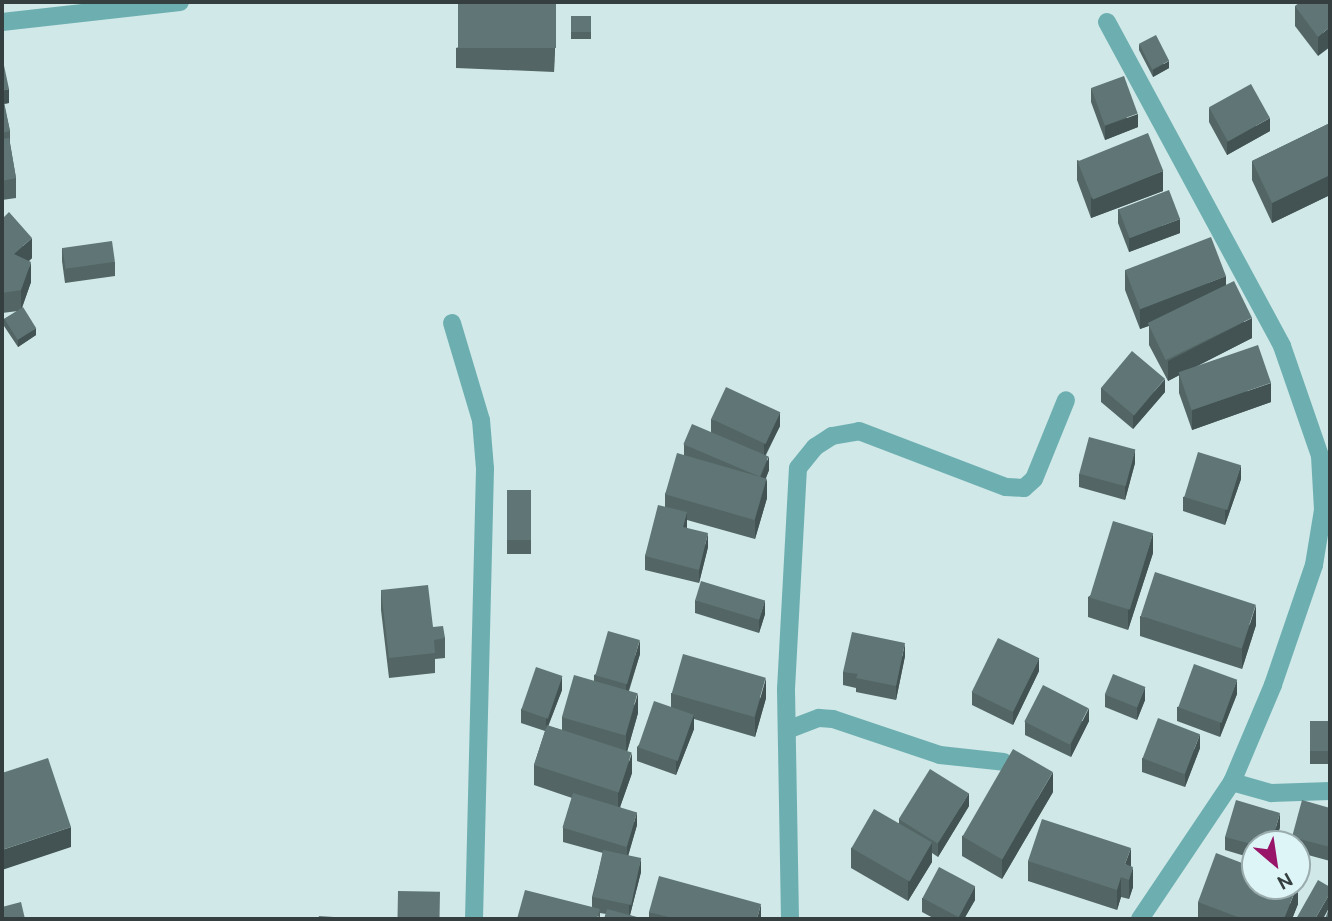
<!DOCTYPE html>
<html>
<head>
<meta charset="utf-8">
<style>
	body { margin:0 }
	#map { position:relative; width:1332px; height:921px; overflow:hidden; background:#d0e8e8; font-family:Ubuntu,sans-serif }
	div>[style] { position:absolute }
	.minor>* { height:18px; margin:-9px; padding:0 9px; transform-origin:9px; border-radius:9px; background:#6dafb0 }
	.wall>* { inset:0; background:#536565; transform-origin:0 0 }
	.shaded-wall>* { inset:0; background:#435353 }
	.building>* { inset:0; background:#607676; transform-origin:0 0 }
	span { translate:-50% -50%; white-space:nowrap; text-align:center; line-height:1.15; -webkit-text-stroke:7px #ddf5f6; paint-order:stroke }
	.frame { position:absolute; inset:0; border:4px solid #353f3f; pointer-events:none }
	.north { position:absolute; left:1241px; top:830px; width:70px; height:70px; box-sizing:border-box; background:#ddf5f6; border:2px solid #9aacad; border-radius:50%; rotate:151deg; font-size:19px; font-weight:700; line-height:28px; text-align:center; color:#353f3f }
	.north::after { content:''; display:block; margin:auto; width:24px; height:32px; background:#98156a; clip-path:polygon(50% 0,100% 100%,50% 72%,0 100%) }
</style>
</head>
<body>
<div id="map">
	<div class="minor">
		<div style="left:2px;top:22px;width:179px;rotate:-6.4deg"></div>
		<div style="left:1107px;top:22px;width:368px;rotate:61.6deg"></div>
		<div style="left:1282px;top:346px;width:116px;rotate:70.9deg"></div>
		<div style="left:1320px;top:456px;width:54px;rotate:86.8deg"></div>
		<div style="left:1323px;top:510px;width:56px;rotate:99.3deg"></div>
		<div style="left:1314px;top:565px;width:127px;rotate:108.9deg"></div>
		<div style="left:1273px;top:685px;width:105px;rotate:112.9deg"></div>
		<div style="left:1232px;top:782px;width:165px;rotate:123.9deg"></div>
		<div style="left:452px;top:323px;width:101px;rotate:73.4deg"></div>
		<div style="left:481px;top:420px;width:49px;rotate:85.3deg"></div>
		<div style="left:485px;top:469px;width:450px;rotate:91.4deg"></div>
		<div style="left:787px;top:730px;width:34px;rotate:-21deg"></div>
		<div style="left:819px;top:718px;width:14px;rotate:4deg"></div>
		<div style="left:833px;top:719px;width:113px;rotate:18.6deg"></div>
		<div style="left:940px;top:755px;width:64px;rotate:6.2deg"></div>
		<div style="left:1232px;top:782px;width:41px;rotate:15.8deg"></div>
		<div style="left:1271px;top:793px;width:59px;rotate:-1.9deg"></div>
		<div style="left:790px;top:919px;width:230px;rotate:-91deg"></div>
		<div style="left:786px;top:689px;width:221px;rotate:-86.9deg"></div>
		<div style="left:798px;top:468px;width:27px;rotate:-51deg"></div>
		<div style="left:815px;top:447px;width:20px;rotate:-33deg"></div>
		<div style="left:832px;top:436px;width:27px;rotate:-10deg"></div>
		<div style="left:859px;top:431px;width:157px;rotate:20.9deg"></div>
		<div style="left:1006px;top:487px;width:18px;rotate:3deg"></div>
		<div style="left:1024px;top:488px;width:13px;rotate:-42deg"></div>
		<div style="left:1034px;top:479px;width:85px;rotate:-67.9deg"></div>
	</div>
	<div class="wall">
		<div style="clip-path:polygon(1330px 2px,1318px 56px,1295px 26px,1295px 6px)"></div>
		<div style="clip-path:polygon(556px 15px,554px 72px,456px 68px,456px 48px)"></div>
		<div style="left:571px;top:16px;width:20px;height:23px"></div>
		<div style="clip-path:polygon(1139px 44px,1169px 68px,1153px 77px,1139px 50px)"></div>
		<div style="clip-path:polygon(2px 56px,9px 103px,4px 104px,10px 131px,10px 143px,16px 178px,16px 198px,2px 200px)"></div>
		<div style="clip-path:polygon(1091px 88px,1138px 127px,1105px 140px,1091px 102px)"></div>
		<div style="clip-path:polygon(1209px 108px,1270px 131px,1227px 155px,1209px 122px)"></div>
		<div style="clip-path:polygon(1330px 123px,1330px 195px,1272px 223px,1252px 180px,1252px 161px)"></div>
		<div style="clip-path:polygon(1077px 160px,1163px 191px,1091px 218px,1077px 180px)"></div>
		<div style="clip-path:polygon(1118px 209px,1180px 233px,1129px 252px,1118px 223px)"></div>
		<div style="clip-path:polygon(2px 219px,32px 258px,29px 261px,31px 282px,22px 308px,36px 335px,18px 347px,4px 326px,4px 319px,18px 311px,2px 313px)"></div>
		<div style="clip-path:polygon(62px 248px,115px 262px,115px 276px,65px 283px,62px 261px)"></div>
		<div style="clip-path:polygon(1125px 270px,1226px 286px,1252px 338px,1193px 368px,1271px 402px,1192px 430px,1179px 393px,1179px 375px,1168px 381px,1149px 345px,1149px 326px,1140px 329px,1125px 290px)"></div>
		<div style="clip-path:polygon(1101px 388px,1165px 392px,1133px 429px,1101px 402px)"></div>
		<div style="clip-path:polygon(711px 419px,780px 426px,766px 455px,769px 470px,766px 478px,767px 498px,755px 539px,687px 520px,687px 528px,708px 547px,699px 583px,645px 570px,645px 556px,665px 507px,665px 494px,684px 455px,684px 444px,711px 432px)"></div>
		<div style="clip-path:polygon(1135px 463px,1125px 500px,1079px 487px,1079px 474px)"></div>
		<div style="clip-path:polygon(1241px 479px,1225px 525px,1183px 511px,1183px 497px)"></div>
		<div style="left:507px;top:490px;width:24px;height:64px"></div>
		<div style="clip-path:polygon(1153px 553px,1128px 630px,1088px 617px,1088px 597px)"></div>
		<div style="clip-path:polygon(381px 590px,433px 627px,445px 638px,445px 658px,435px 659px,435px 673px,389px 678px,381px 610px)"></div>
		<div style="clip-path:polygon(695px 600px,765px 614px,759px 633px,695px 613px)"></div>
		<div style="clip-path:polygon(1140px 616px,1256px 625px,1242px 669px,1140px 636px)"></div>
		<div style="clip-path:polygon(640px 654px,629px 691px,638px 713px,627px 752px,632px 773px,620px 807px,637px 825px,628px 855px,641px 872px,630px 915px,637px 919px,600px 913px,600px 919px,592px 907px,592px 897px,603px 853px,563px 842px,563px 828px,572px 798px,534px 785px,534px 765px,545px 731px,521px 723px,521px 709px,562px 690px,548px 726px,562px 730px,562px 717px,594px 681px,594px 675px)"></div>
		<div style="clip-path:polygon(905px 656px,896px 700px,856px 692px,856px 688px,843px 685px,843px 672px)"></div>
		<div style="clip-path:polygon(1039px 671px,1013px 725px,972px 705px,972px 692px)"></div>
		<div style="clip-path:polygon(671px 693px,766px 698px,755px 737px,694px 719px,694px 729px,676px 775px,637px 761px,637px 747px,671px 707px)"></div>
		<div style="clip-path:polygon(1105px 694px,1145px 700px,1137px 720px,1105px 707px)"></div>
		<div style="clip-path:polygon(1237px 694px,1220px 737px,1177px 721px,1177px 707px)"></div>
		<div style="clip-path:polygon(1089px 721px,1071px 757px,1025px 735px,1025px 722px)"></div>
		<div style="left:1330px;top:721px;width:43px;height:20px;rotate:90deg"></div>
		<div style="clip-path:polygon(1200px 748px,1185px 787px,1142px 772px,1142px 758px)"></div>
		<div style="clip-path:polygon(1053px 792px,1002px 879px,962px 856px,962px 836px)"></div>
		<div style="clip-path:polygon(969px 806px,938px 857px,932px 853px,932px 862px,908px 901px,851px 868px,851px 848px,899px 823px,899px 819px)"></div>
		<div style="clip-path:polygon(1330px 808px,1330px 861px,1297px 852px,1297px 844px,1292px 844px,1292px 837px)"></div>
		<div style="clip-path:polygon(1280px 827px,1275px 844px,1255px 844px,1255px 859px,1225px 850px,1225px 837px)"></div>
		<div style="clip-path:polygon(1028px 861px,1131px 866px,1133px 887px,1129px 899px,1121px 897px,1117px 910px,1028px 881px)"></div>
		<div style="clip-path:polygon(922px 898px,975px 900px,964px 919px,935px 919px,922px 912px)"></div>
		<div style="clip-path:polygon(1198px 902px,1298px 904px,1292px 919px,1198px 919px)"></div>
		<div style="clip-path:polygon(649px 912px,761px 919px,649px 919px)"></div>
	</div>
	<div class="shaded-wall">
		<div style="clip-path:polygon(556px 2px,556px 15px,554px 72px,554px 52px)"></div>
		<div style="clip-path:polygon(1330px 27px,1330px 47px,1318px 56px,1318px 37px)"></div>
		<div style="clip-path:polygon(1169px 61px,1169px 68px,1153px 77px,1153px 70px)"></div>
		<div style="clip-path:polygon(9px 89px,9px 103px,2px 104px,2px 91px)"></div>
		<div style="clip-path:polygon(1138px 114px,1138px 127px,1105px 140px,1105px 126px)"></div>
		<div style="clip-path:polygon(1270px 118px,1270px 131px,1227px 155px,1227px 142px)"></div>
		<div style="clip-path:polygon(1163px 171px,1163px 191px,1091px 218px,1091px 198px)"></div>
		<div style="clip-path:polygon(1330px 175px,1330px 195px,1272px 223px,1272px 203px)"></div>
		<div style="clip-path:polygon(1180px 219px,1180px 233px,1129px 252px,1129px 238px)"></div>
		<div style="clip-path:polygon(32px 238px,32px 258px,14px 274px,14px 254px)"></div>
		<div style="clip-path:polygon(31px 262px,31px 282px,21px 310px,21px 290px)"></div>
		<div style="clip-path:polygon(1226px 276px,1226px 296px,1140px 329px,1140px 309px)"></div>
		<div style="clip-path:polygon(1252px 318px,1252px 338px,1168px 381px,1168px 361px)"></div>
		<div style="clip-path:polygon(36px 328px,36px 335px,18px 347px,18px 340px)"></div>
		<div style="clip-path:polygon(1165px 379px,1165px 392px,1133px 429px,1133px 416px)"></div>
		<div style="clip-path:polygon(1271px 383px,1271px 402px,1192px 430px,1192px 410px)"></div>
		<div style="clip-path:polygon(780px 412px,780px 426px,764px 457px,764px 444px)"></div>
		<div style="clip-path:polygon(1135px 449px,1135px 463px,1125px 500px,1125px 486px)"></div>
		<div style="clip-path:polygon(769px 456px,769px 470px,761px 490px,761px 476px)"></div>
		<div style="clip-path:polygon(1241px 465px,1241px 479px,1225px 525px,1225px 511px)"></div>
		<div style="clip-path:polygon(767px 478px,767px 498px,755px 539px,755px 519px)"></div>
		<div style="clip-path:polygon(687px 512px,687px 526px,683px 540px,683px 527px)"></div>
		<div style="clip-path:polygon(708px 533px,708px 547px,699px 583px,699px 570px)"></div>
		<div style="clip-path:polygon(1153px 533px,1153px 553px,1128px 630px,1128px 610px)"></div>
		<div style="clip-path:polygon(765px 600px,765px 614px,759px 633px,759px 619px)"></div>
		<div style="clip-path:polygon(1256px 605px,1256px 625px,1242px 669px,1242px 649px)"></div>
		<div style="clip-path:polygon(640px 640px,640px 654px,626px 698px,626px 685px)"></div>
		<div style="clip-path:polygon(905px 643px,905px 656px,896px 700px,896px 686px)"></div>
		<div style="clip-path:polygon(1039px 658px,1039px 671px,1013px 725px,1013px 711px)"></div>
		<div style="clip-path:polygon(562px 676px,562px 690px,546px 732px,546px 718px)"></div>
		<div style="clip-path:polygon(766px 678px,766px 698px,755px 737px,755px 717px)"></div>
		<div style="clip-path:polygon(1237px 680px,1237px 694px,1220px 737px,1220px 723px)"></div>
		<div style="clip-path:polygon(1145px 687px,1145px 700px,1137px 720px,1137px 706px)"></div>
		<div style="clip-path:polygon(638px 693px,638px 713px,626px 755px,626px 735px)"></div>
		<div style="clip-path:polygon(1089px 708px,1089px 721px,1071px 757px,1071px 744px)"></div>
		<div style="clip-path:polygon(694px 715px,694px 729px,676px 775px,676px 762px)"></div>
		<div style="clip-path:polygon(1200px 734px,1200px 748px,1185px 787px,1185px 774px)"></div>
		<div style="clip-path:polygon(632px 753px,632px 773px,618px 813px,618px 793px)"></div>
		<div style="clip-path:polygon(1053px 772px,1053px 792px,1002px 879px,1002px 859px)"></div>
		<div style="clip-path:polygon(969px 793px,969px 806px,938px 857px,938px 843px)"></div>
		<div style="clip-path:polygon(637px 812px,637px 825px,627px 860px,627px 847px)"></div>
		<div style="clip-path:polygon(1280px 813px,1280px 827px,1275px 844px,1271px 844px)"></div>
		<div style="clip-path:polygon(71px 827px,71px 847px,2px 870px,2px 850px)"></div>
		<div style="clip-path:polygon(932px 842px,932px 862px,908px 901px,908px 881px)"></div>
		<div style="clip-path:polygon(1131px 848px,1131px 868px,1125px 864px)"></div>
		<div style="clip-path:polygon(641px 858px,641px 872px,629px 919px,629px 906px)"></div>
		<div style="clip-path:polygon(1133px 867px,1133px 887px,1129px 899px,1129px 880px)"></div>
		<div style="clip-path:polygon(1121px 877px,1121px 897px,1117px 910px,1117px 890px)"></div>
		<div style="clip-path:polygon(1298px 884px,1298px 904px,1292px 919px,1284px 919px)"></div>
		<div style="clip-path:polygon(975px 886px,975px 900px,964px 919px,957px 919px)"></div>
		<div style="clip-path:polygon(1330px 893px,1330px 906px,1323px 919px,1315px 919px)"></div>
		<div style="clip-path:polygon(761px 904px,761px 919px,757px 919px)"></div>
	</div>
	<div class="building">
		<div style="left:458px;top:2px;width:98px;height:46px"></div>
		<div style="clip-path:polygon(1300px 2px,1330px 2px,1330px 27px,1318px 37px,1295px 6px)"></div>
		<div style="left:571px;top:16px;width:20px;height:16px"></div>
		<div style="left:1156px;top:35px;width:29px;height:19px;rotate:63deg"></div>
		<div style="clip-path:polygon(2px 56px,9px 89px,2px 91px)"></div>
		<div style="left:1124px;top:76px;width:40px;height:35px;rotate:70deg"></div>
		<div style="left:1251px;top:84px;width:39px;height:48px;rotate:61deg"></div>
		<div style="clip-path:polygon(2px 92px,10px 131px,2px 133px)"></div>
		<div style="clip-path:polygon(1330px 123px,1330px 175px,1272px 203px,1252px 161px)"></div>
		<div style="left:1148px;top:133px;width:41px;height:76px;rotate:68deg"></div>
		<div style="clip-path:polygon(9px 138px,16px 178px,2px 181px,2px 139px)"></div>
		<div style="left:1169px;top:190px;width:31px;height:54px;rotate:69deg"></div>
		<div style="clip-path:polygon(9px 212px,32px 238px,14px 254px,31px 262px,21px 290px,2px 293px,2px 219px)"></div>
		<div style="left:1211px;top:237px;width:42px;height:92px;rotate:69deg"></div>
		<div style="left:112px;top:241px;width:21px;height:50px;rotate:82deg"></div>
		<div style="left:1234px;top:281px;width:41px;height:96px;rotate:64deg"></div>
		<div style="left:23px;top:307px;width:25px;height:22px;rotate:58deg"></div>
		<div style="left:1258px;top:345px;width:40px;height:84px;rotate:71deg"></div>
		<div style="left:1132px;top:351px;width:43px;height:48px;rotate:40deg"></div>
		<div style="left:726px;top:387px;width:60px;height:35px;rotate:25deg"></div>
		<div style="left:692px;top:424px;width:83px;height:22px;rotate:23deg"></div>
		<div style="left:1089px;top:437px;width:48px;height:38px;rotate:15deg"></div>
		<div style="left:1198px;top:452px;width:45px;height:47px;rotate:17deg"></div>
		<div style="left:677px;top:453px;width:93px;height:43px;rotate:16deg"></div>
		<div style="left:507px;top:490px;width:24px;height:50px"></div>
		<div style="clip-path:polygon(658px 505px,687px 512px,683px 527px,708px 533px,699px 570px,645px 556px)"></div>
		<div style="left:1113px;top:521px;width:42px;height:80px;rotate:17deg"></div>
		<div style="left:1155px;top:572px;width:106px;height:46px;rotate:18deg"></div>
		<div style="left:701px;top:581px;width:67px;height:20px;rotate:17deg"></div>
		<div style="clip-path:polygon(428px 585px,433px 627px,443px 626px,445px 638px,434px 640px,435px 653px,389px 658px,381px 590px)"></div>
		<div style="left:608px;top:631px;width:33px;height:46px;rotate:16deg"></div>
		<div style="clip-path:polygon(852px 632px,905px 643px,896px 686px,856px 678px,858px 674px,843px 672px)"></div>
		<div style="left:998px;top:638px;width:46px;height:60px;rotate:26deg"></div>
		<div style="left:683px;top:654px;width:86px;height:41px;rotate:16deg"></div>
		<div style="left:1194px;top:664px;width:46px;height:46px;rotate:20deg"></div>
		<div style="left:536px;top:667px;width:28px;height:45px;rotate:19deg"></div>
		<div style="left:1113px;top:674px;width:35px;height:22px;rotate:22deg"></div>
		<div style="left:574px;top:675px;width:66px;height:44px;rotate:16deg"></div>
		<div style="left:1043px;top:685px;width:51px;height:41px;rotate:27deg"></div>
		<div style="left:654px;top:701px;width:42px;height:49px;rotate:19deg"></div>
		<div style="left:1158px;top:718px;width:45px;height:43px;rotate:21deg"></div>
		<div style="left:1330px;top:721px;width:30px;height:20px;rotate:90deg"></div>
		<div style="left:547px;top:725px;width:89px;height:42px;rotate:18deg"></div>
		<div style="left:1013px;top:749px;width:46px;height:101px;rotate:30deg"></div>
		<div style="clip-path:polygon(48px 758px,71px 827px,2px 850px,2px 773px)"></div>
		<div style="left:930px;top:769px;width:46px;height:59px;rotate:32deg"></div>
		<div style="left:573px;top:793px;width:67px;height:36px;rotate:17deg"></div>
		<div style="clip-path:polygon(1236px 800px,1280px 813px,1271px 844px,1255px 844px,1255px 845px,1225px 837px)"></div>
		<div style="clip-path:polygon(1302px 800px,1330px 808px,1330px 847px,1292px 837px)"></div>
		<div style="left:874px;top:809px;width:67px;height:45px;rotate:30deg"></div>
		<div style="clip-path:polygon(1042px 819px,1131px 848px,1125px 864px,1133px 867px,1129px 880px,1121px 877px,1117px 890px,1028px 861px)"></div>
		<div style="left:603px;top:850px;width:39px;height:48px;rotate:12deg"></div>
		<div style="clip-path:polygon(1216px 853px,1255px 868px,1255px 886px,1297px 886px,1284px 919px,1243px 919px,1198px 902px)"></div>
		<div style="left:939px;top:867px;width:41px;height:35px;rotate:28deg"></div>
		<div style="clip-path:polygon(659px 876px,761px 904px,757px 919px,676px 919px,649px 912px)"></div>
		<div style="clip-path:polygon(1318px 880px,1330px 887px,1330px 893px,1315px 919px,1296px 919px)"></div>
		<div style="clip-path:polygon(525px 890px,600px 909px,597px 919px,517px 919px)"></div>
		<div style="left:398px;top:891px;width:42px;height:28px;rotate:1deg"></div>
		<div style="clip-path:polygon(21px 902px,25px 919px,2px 919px,2px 907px)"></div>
		<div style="clip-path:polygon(1330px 905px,1330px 919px,1325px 919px)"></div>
		<div style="clip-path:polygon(607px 909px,637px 917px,636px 919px,604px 919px)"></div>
		<div style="clip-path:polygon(319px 916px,363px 919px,318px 919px)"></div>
	</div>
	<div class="frame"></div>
	<div class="north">N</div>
</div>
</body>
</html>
